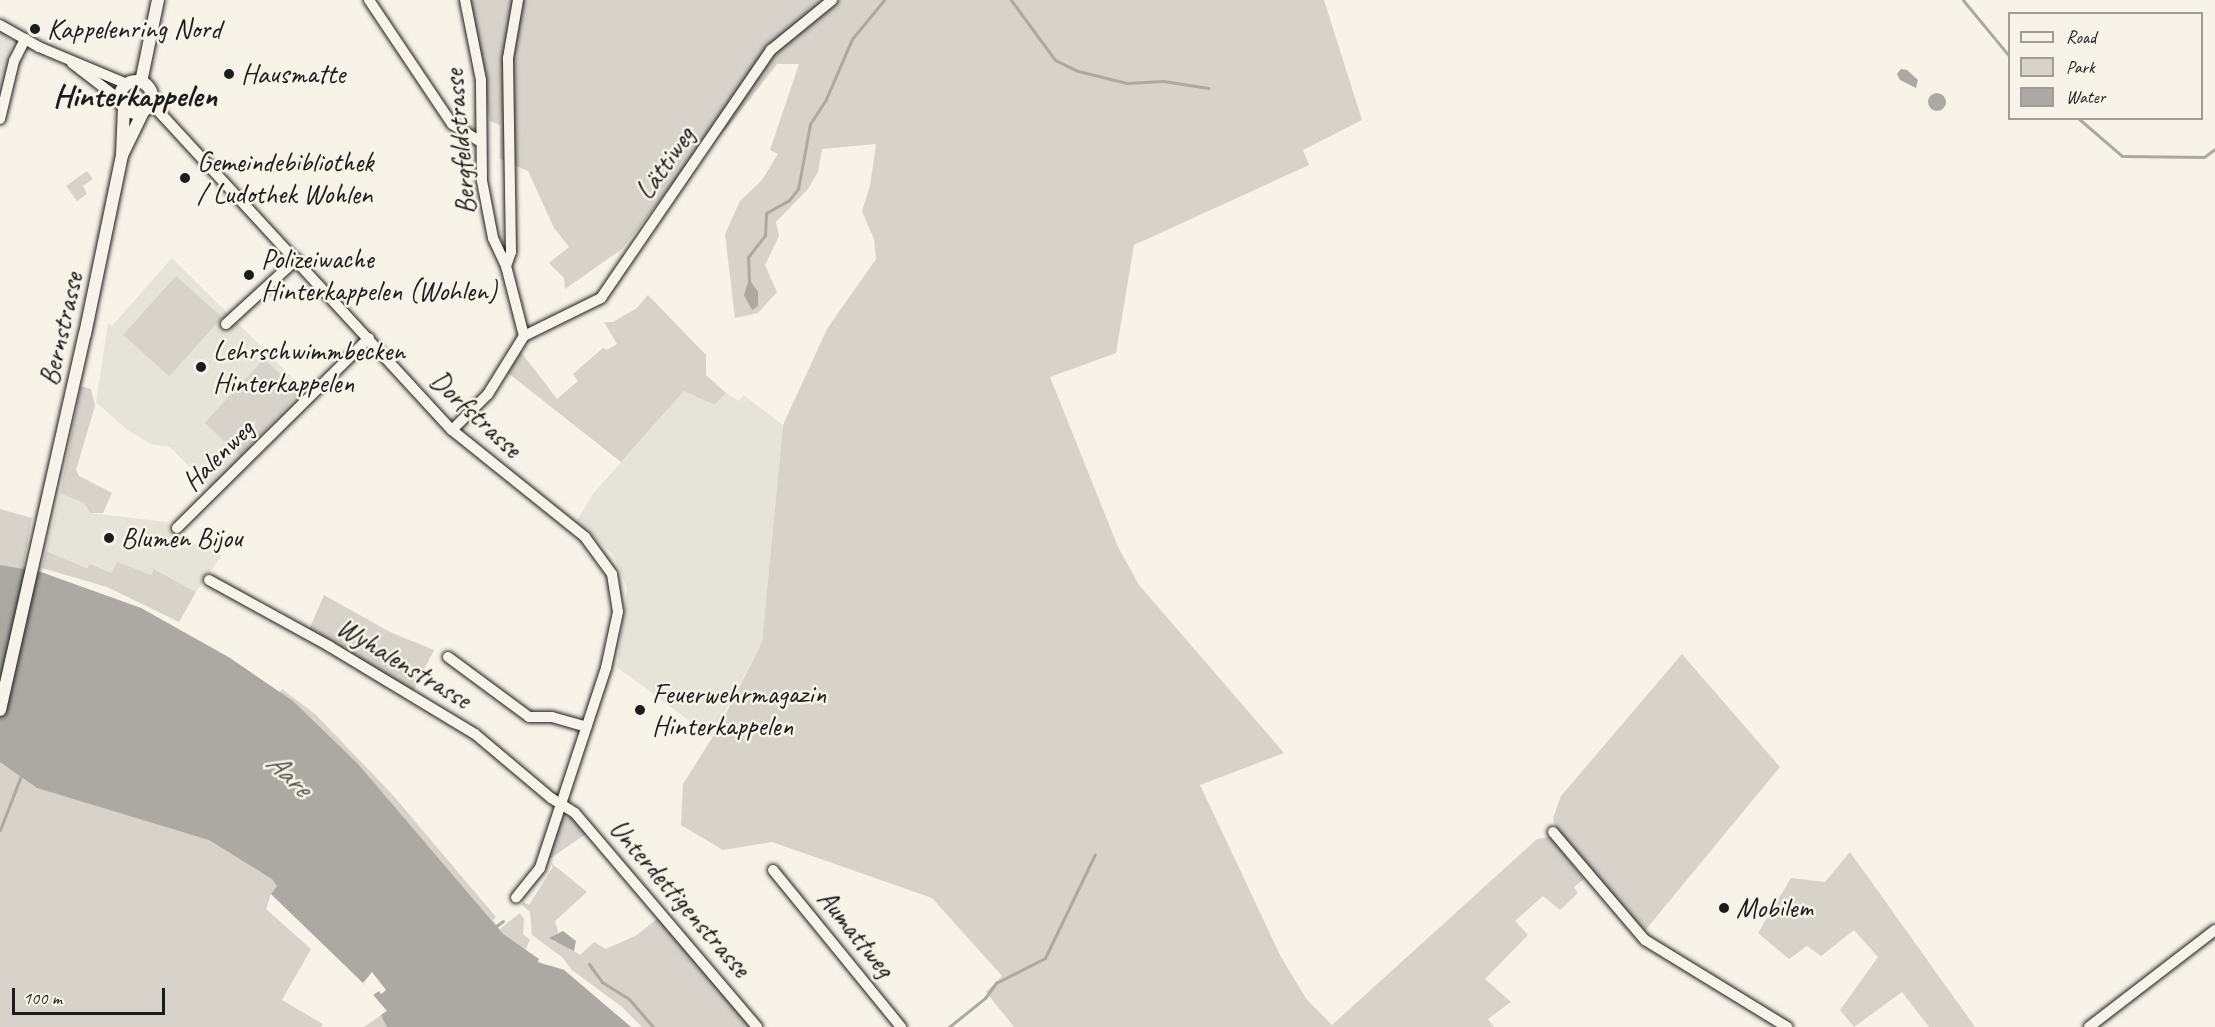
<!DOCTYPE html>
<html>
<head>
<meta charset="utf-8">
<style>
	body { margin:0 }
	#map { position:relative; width:2215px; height:1027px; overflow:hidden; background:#f7f3e8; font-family:Caveat,sans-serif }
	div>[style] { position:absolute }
	.built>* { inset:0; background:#e6e3d9 }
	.green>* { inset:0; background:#d7d3cb; transform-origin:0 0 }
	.water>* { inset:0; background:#aca9a2 }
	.round { border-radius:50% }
	.pier>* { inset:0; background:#f7f3e8 }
	.stream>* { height:3px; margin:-1.5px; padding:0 1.5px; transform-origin:1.5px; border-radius:1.5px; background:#aca9a2 }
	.roads { filter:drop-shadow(0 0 2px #1c1c1c) drop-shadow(0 0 2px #1c1c1c) }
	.minor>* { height:10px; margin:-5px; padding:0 5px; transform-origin:5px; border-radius:5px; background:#f7f3e8 }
	.major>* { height:12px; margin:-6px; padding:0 6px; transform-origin:6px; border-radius:6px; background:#f7f3e8 }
	.major>.ring { margin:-6px; padding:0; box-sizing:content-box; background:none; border:12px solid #f7f3e8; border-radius:50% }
	.dots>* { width:16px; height:16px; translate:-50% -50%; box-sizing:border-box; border:3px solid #f7f3e8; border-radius:50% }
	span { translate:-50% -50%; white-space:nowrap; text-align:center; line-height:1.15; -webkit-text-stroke:5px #f7f3e8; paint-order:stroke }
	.poi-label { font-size:28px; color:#1c1c1c }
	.left { translate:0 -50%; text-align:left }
	.street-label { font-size:28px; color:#1c1c1c }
	.water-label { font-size:30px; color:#565452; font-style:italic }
	.quarter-label { font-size:32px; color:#1c1c1c; font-weight:700 }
	.legend { position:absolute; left:2008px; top:12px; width:195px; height:108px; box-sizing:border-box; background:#f7f3e8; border:2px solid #9f9d96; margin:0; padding:8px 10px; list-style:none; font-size:18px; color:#1c1c1c }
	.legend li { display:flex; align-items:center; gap:12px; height:30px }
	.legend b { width:30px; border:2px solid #9f9d96 }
	.scale { position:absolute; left:12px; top:988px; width:153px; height:27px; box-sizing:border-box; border:3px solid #1c1c1c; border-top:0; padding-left:8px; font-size:18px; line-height:21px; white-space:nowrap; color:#1c1c1c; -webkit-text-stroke:4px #f7f3e8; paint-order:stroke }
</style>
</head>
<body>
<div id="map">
	<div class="built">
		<div style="clip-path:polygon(0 30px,12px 44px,0 95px)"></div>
		<div style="clip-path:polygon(172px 258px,310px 395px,213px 491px,170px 447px,150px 444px,125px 428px,96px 402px,108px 323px,112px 326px)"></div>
		<div style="clip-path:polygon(684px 391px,714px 405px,726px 393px,739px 401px,743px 395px,783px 425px,762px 642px,711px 737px,617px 667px,627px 588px,613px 554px,576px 522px,593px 494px)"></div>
		<div style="clip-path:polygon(60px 493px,84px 503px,90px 513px,167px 522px,185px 540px,222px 555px,196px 592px,155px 569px,152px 575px,112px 573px,91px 564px,88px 568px,46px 551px)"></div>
	</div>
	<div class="green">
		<div style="clip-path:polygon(471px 0,1324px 0,1362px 120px,1303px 150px,1309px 165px,1134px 245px,1116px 353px,1050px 377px,1118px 547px,1139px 585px,1284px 753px,1200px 785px,1281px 957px,1307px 1000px,1332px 1025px,1537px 839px,1550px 837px,1584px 879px,1574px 887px,1578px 893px,1560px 910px,1543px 896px,1515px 921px,1528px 935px,1485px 979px,1511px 1002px,1488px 1019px,1494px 1027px,1014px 1027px,986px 992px,1002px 976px,932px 898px,772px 842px,723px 850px,681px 825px,683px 784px,719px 727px,762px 642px,783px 425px,827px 329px,876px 259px,874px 239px,862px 211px,870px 186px,876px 144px,822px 149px,818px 172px,808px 189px,776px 222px,779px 236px,765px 265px,777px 292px,758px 313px,735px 318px,725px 234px,740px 201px,762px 180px,778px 154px,770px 150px,799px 64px,777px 64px,728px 127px,679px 176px,622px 249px,565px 289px,564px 278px,549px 263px,569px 247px,554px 228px,528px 171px,500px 159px,500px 125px,490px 121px)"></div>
		<div style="clip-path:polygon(87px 171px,93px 179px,83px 186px,87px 194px,77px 201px,66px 186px)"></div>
		<div style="left:176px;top:276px;width:62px;height:79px;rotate:42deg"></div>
		<div style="clip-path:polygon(648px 295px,706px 355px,706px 375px,726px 393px,714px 405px,684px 391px,621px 462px,508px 373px,521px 352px,557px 399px,578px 381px,573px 374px,603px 348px,607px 350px,617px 344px,604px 322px,613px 322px,637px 308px)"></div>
		<div style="left:264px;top:359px;width:49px;height:87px;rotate:43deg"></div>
		<div style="clip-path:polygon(81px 386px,91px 389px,95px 406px,76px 470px,79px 476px,112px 493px,103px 513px,90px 513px,84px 503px,60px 493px)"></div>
		<div style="clip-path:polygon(0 509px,32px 518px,23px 567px,141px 608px,230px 658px,278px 694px,282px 689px,315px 714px,391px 793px,496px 917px,493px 920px,500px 929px,520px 913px,524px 919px,523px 934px,530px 940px,525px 951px,548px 968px,550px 965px,564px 970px,631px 1027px,364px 1027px,387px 1011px,361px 980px,271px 894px,266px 909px,311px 949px,282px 1000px,323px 1024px,321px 1027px,0 1027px)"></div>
		<div style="clip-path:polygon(46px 551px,87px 568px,90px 564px,112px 573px,117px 562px,151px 575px,154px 569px,196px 592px,179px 622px,107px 587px,42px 568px)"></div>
		<div style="clip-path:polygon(324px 595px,390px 632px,434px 650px,413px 692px,308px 632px)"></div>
		<div style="clip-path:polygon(1682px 654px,1780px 767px,1643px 933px,1558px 834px,1553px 818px,1561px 796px)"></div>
		<div style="clip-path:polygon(571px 817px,586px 834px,548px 860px,562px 818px)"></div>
		<div style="clip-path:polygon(1850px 852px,1975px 1027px,1929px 1027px,1902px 992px,1854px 1027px,1840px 1010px,1878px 957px,1854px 930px,1821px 956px,1807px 946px,1789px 959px,1758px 933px,1791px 878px,1825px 882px)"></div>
		<div style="clip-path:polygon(550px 862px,587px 892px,555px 921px,558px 931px,554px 942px,560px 941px,580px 955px,594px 942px,606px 949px,637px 935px,659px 917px,750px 1027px,642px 1027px,622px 1007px,572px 970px,562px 957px,532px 935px,530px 912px,522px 905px,523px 902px,529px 905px,553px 867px)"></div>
	</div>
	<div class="water">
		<div style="clip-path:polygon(1901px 69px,1907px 70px,1918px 80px,1916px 88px,1900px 80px,1897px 74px)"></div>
		<div class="round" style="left:1928px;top:93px;width:18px;height:18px"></div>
		<div style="clip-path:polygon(749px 279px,758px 292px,758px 306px,752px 310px,744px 295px)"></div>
		<div style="clip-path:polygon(0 565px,41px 572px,141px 608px,230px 658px,293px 701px,358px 764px,503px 934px,539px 959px,537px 962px,564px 970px,631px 1027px,387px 1027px,381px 1015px,387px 1011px,363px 983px,271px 894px,277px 886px,272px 879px,209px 840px,37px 788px,0 762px)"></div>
		<div style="clip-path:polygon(563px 931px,576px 941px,574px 951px,549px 938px)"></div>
	</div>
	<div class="pier">
		<div style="clip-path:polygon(372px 972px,386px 990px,381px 994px,379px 991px,373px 995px,363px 983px)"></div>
	</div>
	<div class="stream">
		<div style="left:1011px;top:0;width:74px;rotate:53.7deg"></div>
		<div style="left:1055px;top:60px;width:25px;rotate:26deg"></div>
		<div style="left:1078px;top:71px;width:50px;rotate:13.8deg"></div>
		<div style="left:1127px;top:83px;width:36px;rotate:-3deg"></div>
		<div style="left:1163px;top:81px;width:46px;rotate:8.8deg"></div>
		<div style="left:1963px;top:0;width:74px;rotate:50.5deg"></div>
		<div style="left:2078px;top:118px;width:58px;rotate:40.8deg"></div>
		<div style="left:2122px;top:156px;width:82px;rotate:0.7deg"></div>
		<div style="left:2204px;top:157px;width:14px;rotate:-36deg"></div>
		<div style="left:749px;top:282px;width:25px;rotate:-92deg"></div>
		<div style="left:748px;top:257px;width:28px;rotate:-52deg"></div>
		<div style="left:765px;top:235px;width:22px;rotate:-87deg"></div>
		<div style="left:766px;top:213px;width:26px;rotate:-29deg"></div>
		<div style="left:789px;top:200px;width:14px;rotate:-51deg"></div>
		<div style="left:798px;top:189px;width:66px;rotate:-79.5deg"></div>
		<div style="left:810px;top:124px;width:30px;rotate:-57deg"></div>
		<div style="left:826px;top:99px;width:65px;rotate:-66.6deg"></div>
		<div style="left:852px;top:39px;width:50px;rotate:-50.6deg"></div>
		<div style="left:0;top:830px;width:61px;rotate:-68.9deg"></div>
		<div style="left:495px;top:927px;width:10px;rotate:-37deg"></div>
		<div style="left:589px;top:964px;width:22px;rotate:54deg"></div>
		<div style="left:602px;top:982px;width:32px;rotate:32deg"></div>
		<div style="left:629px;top:999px;width:37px;rotate:49deg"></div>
		<div style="left:949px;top:1027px;width:46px;rotate:-38.9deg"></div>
		<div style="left:985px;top:998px;width:19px;rotate:-54deg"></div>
		<div style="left:996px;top:983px;width:55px;rotate:-27deg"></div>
		<div style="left:1045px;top:958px;width:115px;rotate:-64.3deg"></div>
	</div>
	<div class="roads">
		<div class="minor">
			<div style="left:369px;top:0;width:149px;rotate:56.2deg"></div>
			<div style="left:452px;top:124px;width:34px;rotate:32deg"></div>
			<div style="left:0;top:25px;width:45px;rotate:29.4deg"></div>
			<div style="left:39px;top:47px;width:95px;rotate:22.8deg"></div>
			<div style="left:72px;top:63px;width:61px;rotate:37.6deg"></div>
			<div style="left:151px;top:103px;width:444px;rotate:47.4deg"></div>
			<div style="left:452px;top:430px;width:171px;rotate:38.8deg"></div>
			<div style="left:585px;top:537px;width:46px;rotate:53.9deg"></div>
			<div style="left:612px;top:574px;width:38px;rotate:81deg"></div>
			<div style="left:618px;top:612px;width:57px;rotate:102.1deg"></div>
			<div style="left:606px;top:668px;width:211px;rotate:108.3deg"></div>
			<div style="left:540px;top:868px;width:38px;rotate:129deg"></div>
			<div style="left:0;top:119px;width:60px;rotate:-76.4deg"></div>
			<div style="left:14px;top:61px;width:25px;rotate:-63deg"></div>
			<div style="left:506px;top:266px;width:15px;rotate:-70deg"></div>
			<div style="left:511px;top:252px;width:194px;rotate:-90.9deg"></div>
			<div style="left:508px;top:58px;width:59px;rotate:-80.2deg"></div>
			<div style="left:226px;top:324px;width:96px;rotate:-42.5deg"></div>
			<div style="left:524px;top:336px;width:86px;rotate:-26.3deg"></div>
			<div style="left:601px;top:298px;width:301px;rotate:-55.6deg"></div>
			<div style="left:771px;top:50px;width:79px;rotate:-39.3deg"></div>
			<div style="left:452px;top:430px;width:51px;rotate:-45deg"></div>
			<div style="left:488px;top:394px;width:68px;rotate:-58.2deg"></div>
			<div style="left:524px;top:336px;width:72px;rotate:-104.4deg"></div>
			<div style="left:506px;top:266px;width:31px;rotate:-115deg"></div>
			<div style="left:493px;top:238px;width:58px;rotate:-100.9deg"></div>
			<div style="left:482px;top:181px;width:101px;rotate:-90.6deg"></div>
			<div style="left:481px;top:80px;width:82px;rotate:-101.3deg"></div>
			<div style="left:177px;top:528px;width:270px;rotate:-44.7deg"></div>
			<div style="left:209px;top:580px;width:137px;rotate:28.8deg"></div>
			<div style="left:329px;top:646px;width:170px;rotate:31.1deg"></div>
			<div style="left:475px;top:734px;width:99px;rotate:40.1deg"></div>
			<div style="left:551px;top:798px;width:28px;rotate:32deg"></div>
			<div style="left:575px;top:813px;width:281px;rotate:49.6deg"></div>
			<div style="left:448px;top:657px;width:101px;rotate:36.5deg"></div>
			<div style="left:529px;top:717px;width:23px"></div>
			<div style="left:552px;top:717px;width:36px;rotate:16deg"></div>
			<div style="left:1553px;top:832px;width:142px;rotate:49.6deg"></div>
			<div style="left:1645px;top:940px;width:167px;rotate:31.5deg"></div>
			<div style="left:773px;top:870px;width:203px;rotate:50.8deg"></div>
			<div style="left:2089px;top:1027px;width:159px;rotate:-37.6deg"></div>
		</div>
		<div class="major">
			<div class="ring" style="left:120px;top:81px;width:20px;height:20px"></div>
			<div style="left:141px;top:82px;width:84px;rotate:-78.3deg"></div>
			<div style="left:122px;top:155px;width:48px;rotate:-64deg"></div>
			<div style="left:0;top:710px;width:385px;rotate:-77.3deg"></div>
			<div style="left:85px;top:334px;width:183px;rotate:-78.3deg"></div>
			<div style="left:122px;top:155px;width:48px;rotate:-87.6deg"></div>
		</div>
	</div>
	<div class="dots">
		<div style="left:35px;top:29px;background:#1c1c1c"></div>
		<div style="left:229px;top:74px;background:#1c1c1c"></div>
		<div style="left:185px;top:178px;background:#1c1c1c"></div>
		<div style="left:249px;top:275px;background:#1c1c1c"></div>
		<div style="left:201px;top:367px;background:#1c1c1c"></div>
		<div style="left:109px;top:538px;background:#1c1c1c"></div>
		<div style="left:640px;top:710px;background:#1c1c1c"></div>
		<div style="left:1724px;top:908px;background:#1c1c1c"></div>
	</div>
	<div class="poi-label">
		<span class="left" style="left:47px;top:29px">Kappelenring Nord</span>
		<span class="left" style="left:241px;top:74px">Hausmatte</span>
		<span class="left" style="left:197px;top:178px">Gemeindebibliothek<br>/ Ludothek Wohlen</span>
		<span class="left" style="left:261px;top:275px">Polizeiwache<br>Hinterkappelen (Wohlen)</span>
		<span class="left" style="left:213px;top:367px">Lehrschwimmbecken<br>Hinterkappelen</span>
		<span class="left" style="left:121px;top:538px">Blumen Bijou</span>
		<span class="left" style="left:652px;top:710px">Feuerwehrmagazin<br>Hinterkappelen</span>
		<span class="left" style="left:1736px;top:908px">Mobilem</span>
	</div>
	<div class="street-label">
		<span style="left:460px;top:142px;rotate:-95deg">Bergfeldstrasse</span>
		<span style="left:665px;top:163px;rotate:-55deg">Lättiweg</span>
		<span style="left:61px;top:329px;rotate:-77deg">Bernstrasse</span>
		<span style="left:476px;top:414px;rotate:43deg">Dorfstrasse</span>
		<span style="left:218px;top:455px;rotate:-45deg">Halenweg</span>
		<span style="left:404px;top:663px;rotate:31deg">Wyhalenstrasse</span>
		<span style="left:680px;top:898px;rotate:49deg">Unterdettigenstrasse</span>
		<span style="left:856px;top:933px;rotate:51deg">Aumattweg</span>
	</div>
	<div class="water-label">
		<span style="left:289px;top:774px;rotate:43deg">Aare</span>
	</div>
	<div class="quarter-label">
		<span style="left:135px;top:96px">Hinterkappelen</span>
	</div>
	<ul class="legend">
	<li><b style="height:8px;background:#f7f3e8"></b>Road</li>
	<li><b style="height:16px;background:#d7d3cb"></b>Park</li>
	<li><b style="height:16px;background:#aca9a2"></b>Water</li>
	</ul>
	<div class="scale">100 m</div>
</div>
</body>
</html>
